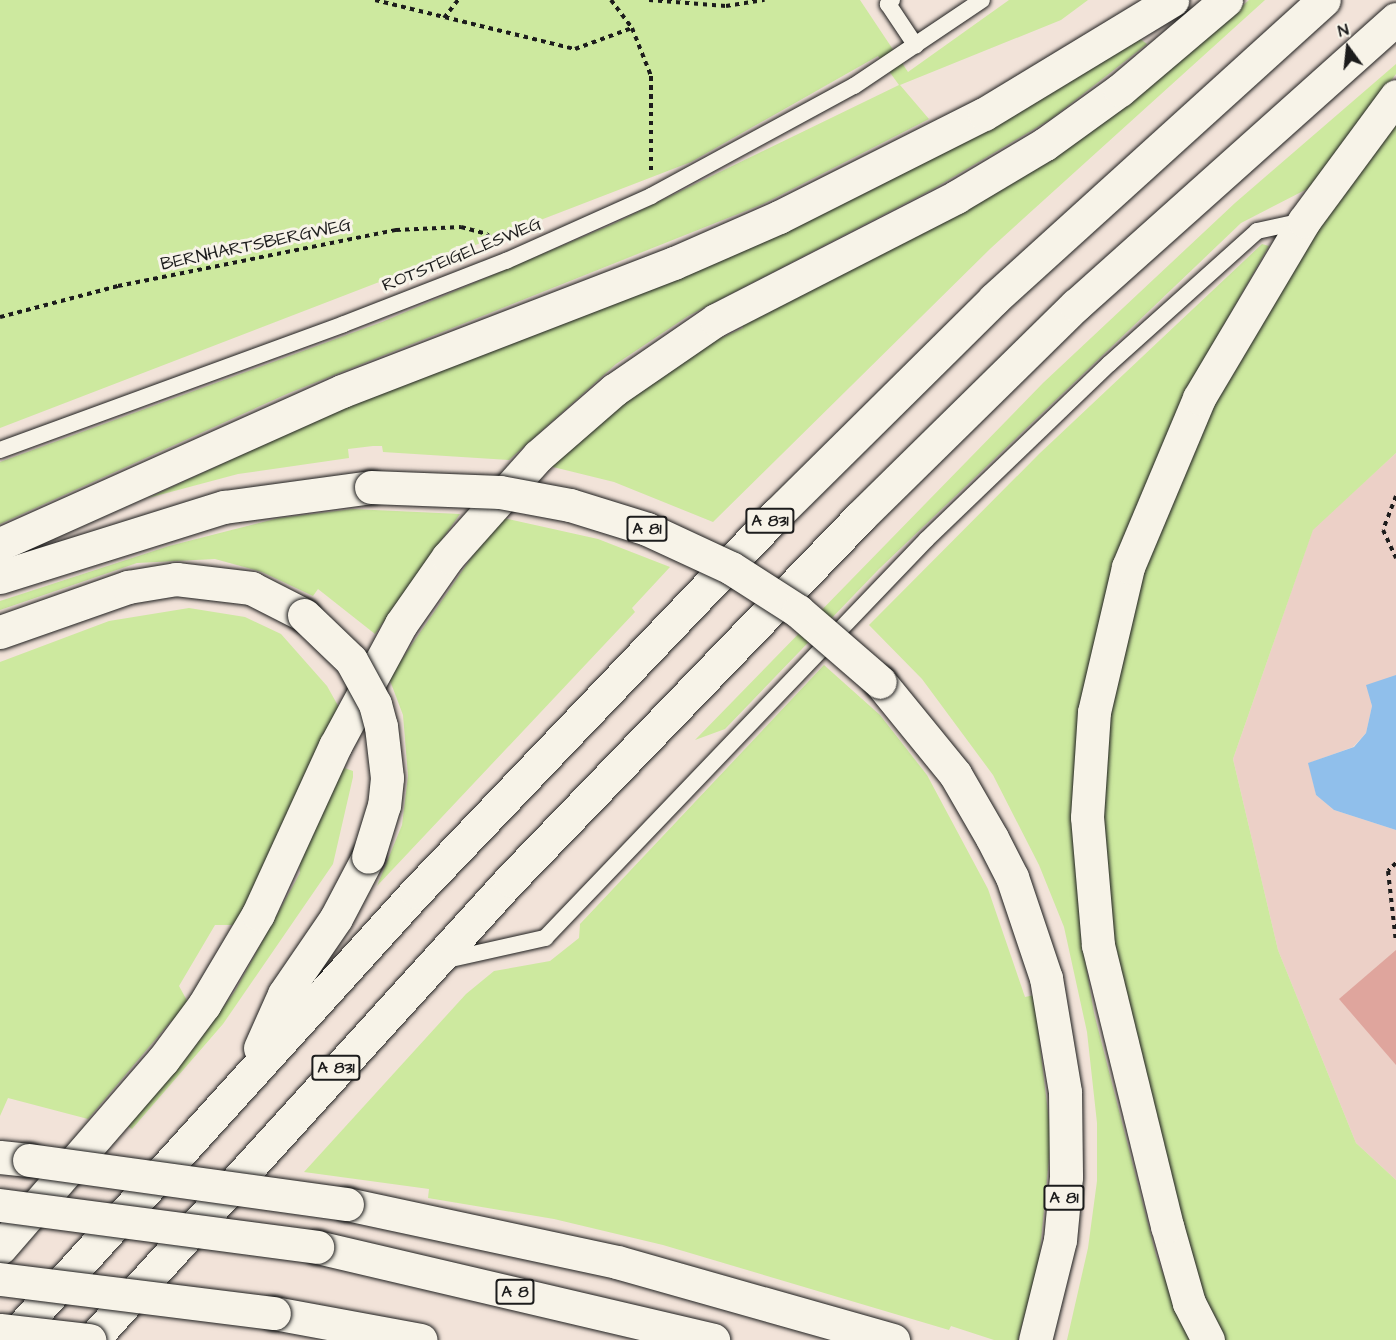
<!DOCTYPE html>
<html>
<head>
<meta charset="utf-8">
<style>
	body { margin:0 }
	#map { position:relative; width:1396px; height:1340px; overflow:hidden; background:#f2e3d9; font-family:"Architects Daughter",sans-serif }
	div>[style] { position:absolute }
	.built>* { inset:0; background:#ecd0c7 }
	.green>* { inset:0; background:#cde99f }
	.water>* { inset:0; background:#90bfeb }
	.building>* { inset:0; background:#dfa59d }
	.path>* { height:4px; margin-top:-2px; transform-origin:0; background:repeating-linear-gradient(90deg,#1c1c1c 0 4.5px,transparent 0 9px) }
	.roads { filter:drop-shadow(0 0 2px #1c1c1c) drop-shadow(0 0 2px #1c1c1c) }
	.lane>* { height:16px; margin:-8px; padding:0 8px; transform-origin:8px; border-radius:8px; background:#f7f3e8 }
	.highway>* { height:33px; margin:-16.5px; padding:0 16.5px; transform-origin:16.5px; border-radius:16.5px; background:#f7f3e8 }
	.bridges { filter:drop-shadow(0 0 2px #1c1c1c) drop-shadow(0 0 2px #1c1c1c) }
	.highway-bridge>* { height:33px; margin:-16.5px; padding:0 16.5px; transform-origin:16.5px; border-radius:16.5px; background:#f7f3e8 }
	span { translate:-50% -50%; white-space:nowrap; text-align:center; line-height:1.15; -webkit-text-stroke:6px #f7f3e8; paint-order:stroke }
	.shield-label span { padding:2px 4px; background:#f7f3e8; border:2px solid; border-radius:4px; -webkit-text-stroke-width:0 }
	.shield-label { font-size:16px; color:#1c1c1c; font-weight:700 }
	.street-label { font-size:18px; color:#1c1c1c }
	.north { position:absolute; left:1318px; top:18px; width:60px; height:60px; -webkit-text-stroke:4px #f7f3e8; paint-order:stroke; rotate:345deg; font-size:16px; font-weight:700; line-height:24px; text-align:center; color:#1c1c1c }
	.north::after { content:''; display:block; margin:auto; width:21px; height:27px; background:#1c1c1c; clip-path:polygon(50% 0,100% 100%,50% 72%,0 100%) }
</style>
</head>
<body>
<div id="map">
	<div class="built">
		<div style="clip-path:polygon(1396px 453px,1396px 676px,1367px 685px,1372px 706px,1366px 733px,1353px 747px,1309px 763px,1316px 795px,1334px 810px,1396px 830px,1396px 1180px,1356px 1143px,1278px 950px,1233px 759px,1313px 529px)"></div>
	</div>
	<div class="green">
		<div style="clip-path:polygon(0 0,860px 0,908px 72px,1009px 0,1088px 0,1061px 20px,900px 85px,929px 119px,763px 204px,289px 393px,0 524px,0 462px,382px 322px,613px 224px,899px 85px,878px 56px,691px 162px,0 428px)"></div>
		<div style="clip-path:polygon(1249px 0,1265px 0,991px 248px,713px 522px,614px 482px,549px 466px,623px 401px,714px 341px,743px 328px,740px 318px,1194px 49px)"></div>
		<div style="clip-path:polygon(1139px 38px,1147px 44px,1051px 119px,933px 189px,688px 316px,616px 364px,509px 460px,383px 452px,382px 446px,373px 446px,348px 449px,349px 458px,238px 474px,148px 498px,341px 409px,612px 305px,874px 189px)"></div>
		<div style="clip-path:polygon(1396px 64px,1396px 74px,1311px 187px,1241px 223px,879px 569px,725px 729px,695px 740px,1043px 383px,1235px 203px)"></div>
		<div style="clip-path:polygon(1396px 115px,1396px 453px,1313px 530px,1233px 759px,1278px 950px,1356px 1143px,1396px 1180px,1396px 1340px,1225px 1340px,1200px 1286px,1182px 1225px,1111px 935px,1101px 827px,1104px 750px,1131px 600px,1186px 455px,1281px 281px)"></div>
		<div style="clip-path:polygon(1262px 244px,1269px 246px,1206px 356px,1116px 558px,1084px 929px,1080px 930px,1094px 1013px,1156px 1255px,1189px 1340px,1067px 1340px,1088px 1248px,1097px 1181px,1097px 1123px,1087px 1032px,1064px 927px,1039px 865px,993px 775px,922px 679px,869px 625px,1039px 454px)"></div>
		<div style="clip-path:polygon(353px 509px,460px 514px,375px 634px,318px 589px,313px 596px,262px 572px,215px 559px,137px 563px,0 610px,0 601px,169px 546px,279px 518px)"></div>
		<div style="clip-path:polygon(499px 517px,598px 539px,670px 567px,632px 608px,635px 612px,377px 886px,402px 825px,408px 776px,403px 715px,389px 678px)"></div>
		<div style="clip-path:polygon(189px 608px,245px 617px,281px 634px,327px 686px,341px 711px,239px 925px,215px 925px,179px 986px,190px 1006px,176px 1025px,171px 1021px,88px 1119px,8px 1098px,0 1116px,0 662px,109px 621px)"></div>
		<div style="clip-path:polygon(824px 665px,880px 715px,927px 775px,988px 889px,1025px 997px,1034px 995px,1051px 1138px,1039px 1261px,1018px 1340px,994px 1340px,951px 1326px,949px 1330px,663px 1245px,554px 1219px,428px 1198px,429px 1189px,304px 1172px,466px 994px,494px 971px,550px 961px,579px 938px,580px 924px)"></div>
		<div style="clip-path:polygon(339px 766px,353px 771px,353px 777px,333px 864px,223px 1024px,132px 1129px,128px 1126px,188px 1056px,235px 991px,300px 873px,299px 858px)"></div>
	</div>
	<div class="water">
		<div style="clip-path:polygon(1396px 675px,1396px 830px,1334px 810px,1316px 795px,1308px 763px,1354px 747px,1366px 733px,1372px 706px,1366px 685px)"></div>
	</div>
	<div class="building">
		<div style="clip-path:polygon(1396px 950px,1396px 1065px,1339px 999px)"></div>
	</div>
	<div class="path">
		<div style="left:375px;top:0;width:206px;rotate:13.8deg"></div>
		<div style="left:575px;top:49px;width:61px;rotate:-20.2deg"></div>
		<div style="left:611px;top:0;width:35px;rotate:53deg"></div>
		<div style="left:632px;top:28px;width:52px;rotate:68.4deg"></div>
		<div style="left:651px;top:76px;width:95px;rotate:90deg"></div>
		<div style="left:649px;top:0;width:77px;rotate:4.5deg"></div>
		<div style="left:726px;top:6px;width:39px;rotate:-9deg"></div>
		<div style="left:444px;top:18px;width:23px;rotate:-52deg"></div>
		<div style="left:0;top:317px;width:122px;rotate:-14.7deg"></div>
		<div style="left:118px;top:286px;width:284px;rotate:-11.4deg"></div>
		<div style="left:396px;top:230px;width:65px;rotate:-2.6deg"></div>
		<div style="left:461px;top:227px;width:27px;rotate:15deg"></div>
		<div style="left:487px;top:234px;width:11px;rotate:52deg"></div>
		<div style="left:1396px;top:496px;width:36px;rotate:111deg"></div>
		<div style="left:1383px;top:530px;width:31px;rotate:65deg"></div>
		<div style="left:1396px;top:863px;width:11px;rotate:135deg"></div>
		<div style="left:1388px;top:871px;width:71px;rotate:83.6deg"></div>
	</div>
	<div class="roads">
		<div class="lane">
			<div style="left:892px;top:0;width:6px;rotate:135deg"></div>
			<div style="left:888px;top:4px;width:50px;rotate:56.3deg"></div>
			<div style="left:0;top:450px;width:366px;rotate:-20.1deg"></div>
			<div style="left:344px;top:324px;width:174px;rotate:-21.3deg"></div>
			<div style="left:506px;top:261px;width:159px;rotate:-24.1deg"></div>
			<div style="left:651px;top:196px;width:231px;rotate:-28.5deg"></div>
			<div style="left:854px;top:86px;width:154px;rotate:-33.9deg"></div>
			<div style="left:442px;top:961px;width:106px;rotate:-12.6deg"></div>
			<div style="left:545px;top:938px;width:552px;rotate:-46.25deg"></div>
			<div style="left:927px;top:539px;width:252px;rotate:-43.9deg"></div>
			<div style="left:1109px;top:364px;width:199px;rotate:-41.9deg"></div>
			<div style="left:1257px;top:231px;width:47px;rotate:-12.3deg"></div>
		</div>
		<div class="highway">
			<div style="left:0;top:544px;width:375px;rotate:-24.1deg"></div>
			<div style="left:342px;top:391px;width:356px;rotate:-21.1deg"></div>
			<div style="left:674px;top:263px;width:115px;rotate:-23.7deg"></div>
			<div style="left:779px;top:217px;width:229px;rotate:-26.7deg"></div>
			<div style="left:984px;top:114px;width:220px;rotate:-31.2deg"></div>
			<div style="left:0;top:577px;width:235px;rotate:-17.4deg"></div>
			<div style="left:224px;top:507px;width:148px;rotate:-7.7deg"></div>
			<div style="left:0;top:632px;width:136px;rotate:-19.4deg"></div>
			<div style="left:128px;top:587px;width:49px;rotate:-9.5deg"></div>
			<div style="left:176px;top:579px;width:76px;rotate:6.8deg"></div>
			<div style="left:251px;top:588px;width:59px;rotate:27deg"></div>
			<div style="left:880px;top:682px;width:119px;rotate:50.8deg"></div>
			<div style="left:955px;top:774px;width:74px;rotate:60deg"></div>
			<div style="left:992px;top:838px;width:44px;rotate:62.9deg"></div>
			<div style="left:1012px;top:877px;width:107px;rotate:71.4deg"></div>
			<div style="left:1046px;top:978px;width:116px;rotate:80.5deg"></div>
			<div style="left:1065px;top:1092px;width:85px;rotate:89.3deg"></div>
			<div style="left:1066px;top:1177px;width:63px;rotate:95.4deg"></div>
			<div style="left:1060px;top:1240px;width:103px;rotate:104deg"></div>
			<div style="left:260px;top:1048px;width:59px;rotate:-66deg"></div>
			<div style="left:284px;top:994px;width:92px;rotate:-55.6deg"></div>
			<div style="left:336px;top:918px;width:69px;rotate:-62.3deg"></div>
			<div style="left:0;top:1157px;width:29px;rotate:6deg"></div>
			<div style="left:347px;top:1204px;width:276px;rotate:12.1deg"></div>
			<div style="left:617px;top:1262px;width:287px;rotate:15.8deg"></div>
			<div style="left:317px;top:1247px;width:407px;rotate:13.2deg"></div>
			<div style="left:0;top:1248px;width:249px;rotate:-49.1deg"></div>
			<div style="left:163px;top:1060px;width:69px;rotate:-53.3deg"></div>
			<div style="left:204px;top:1005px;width:106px;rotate:-59.3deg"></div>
			<div style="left:258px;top:914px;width:185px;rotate:-65.4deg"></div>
			<div style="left:335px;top:746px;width:139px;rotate:-61.6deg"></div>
			<div style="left:401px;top:624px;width:82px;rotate:-55deg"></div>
			<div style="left:448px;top:557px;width:135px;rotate:-48.3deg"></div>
			<div style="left:538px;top:456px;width:101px;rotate:-41deg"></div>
			<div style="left:614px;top:390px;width:124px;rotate:-34.5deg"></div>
			<div style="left:716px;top:320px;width:270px;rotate:-27.1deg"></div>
			<div style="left:956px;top:197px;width:104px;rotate:-30.8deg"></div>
			<div style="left:1045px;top:144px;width:92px;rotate:-35.8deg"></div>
			<div style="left:1120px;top:90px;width:139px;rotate:-40.3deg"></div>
			<div style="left:274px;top:1313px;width:149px;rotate:10.4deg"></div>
			<div style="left:10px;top:1340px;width:605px;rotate:-47.82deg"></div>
			<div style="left:416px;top:892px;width:523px;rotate:-46.32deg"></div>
			<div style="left:777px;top:514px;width:305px;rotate:-44.7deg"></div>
			<div style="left:994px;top:299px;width:445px;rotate:-42.2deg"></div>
			<div style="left:92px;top:1340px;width:622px;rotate:-47.74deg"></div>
			<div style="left:510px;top:880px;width:504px;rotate:-46.04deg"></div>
			<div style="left:860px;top:517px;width:303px;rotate:-44.5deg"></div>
			<div style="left:1076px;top:305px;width:429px;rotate:-41.8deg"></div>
			<div style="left:1208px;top:1340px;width:42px;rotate:-117.2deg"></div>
			<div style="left:1189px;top:1303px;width:80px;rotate:-105.9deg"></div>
			<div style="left:1167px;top:1226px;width:289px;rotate:-103.8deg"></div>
			<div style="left:1098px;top:945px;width:128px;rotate:-94.9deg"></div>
			<div style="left:1087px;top:817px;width:105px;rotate:-86.2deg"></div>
			<div style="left:1094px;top:712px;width:149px;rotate:-76.8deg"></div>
			<div style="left:1128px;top:567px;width:183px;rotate:-67.2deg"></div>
			<div style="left:1199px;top:398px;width:206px;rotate:-59.3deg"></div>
			<div style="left:1304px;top:221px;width:155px;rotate:-53.6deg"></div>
		</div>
	</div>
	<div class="bridges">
		<div class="highway-bridge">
			<div style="left:371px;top:487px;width:129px;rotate:2.2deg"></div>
			<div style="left:500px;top:492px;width:71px;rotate:10.5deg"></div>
			<div style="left:570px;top:505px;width:81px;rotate:17.3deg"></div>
			<div style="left:647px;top:529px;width:93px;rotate:24.9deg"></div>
			<div style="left:731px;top:568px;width:80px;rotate:32.7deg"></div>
			<div style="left:798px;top:611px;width:108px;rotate:40.9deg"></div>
			<div style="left:304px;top:615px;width:65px;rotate:43.8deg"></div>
			<div style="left:351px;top:660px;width:50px;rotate:61.4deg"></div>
			<div style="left:375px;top:704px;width:23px;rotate:75deg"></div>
			<div style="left:381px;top:726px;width:52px;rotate:83.4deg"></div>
			<div style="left:387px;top:778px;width:27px;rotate:96deg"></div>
			<div style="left:384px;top:805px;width:54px;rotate:107.1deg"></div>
			<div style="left:29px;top:1160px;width:321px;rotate:7.9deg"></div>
			<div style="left:0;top:1205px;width:320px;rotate:7.5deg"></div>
			<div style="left:0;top:1279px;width:276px;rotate:7.1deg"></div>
			<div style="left:0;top:1330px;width:90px;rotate:6.4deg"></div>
		</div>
	</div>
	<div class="shield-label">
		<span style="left:770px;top:521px">A 831</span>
		<span style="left:647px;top:529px">A 81</span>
		<span style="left:336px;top:1068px">A 831</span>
		<span style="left:1064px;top:1198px">A 81</span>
		<span style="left:515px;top:1292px">A 8</span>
	</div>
	<div class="street-label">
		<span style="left:256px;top:245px;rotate:-12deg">BERNHARTSBERGWEG</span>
		<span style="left:462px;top:255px;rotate:-22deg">ROTSTEIGELESWEG</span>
	</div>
	<div class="north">N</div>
</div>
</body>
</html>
